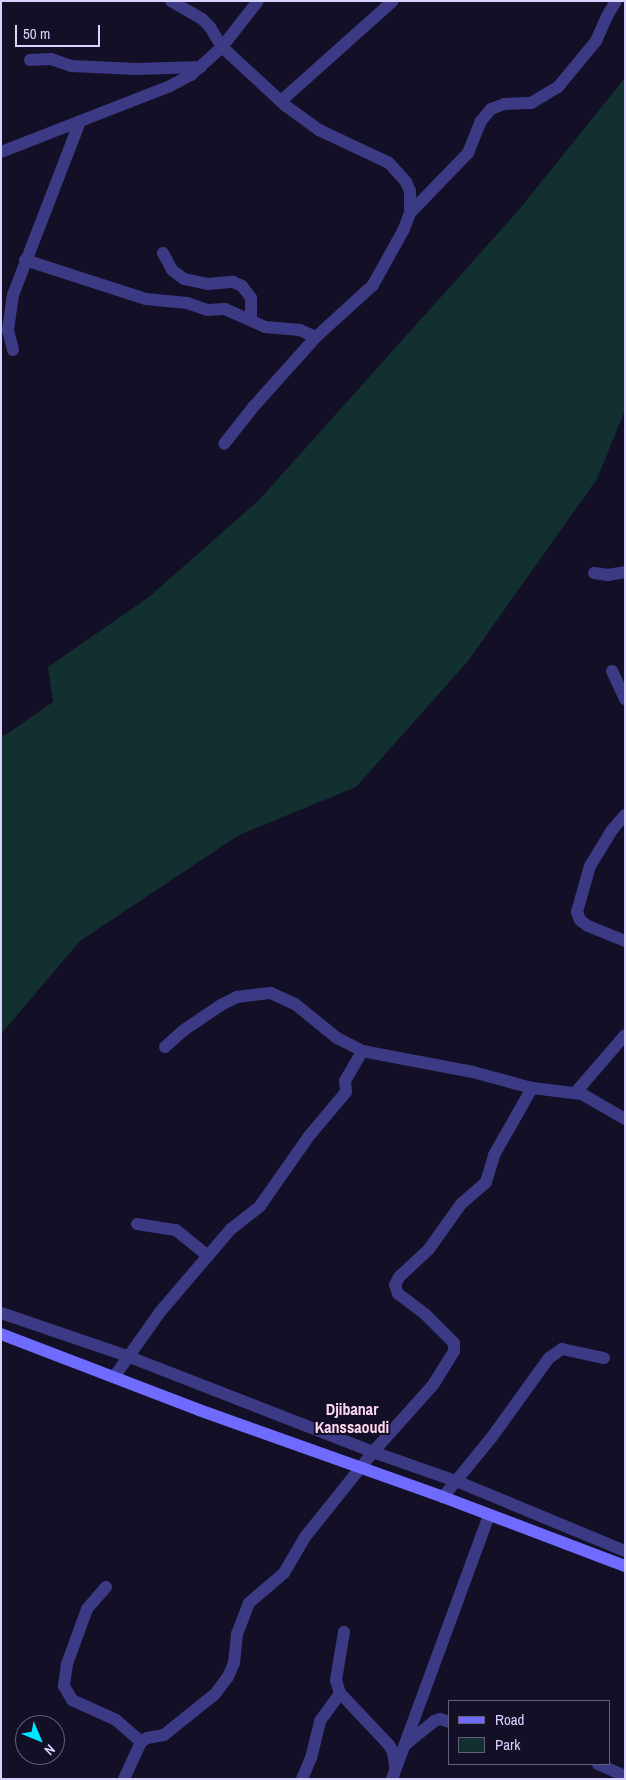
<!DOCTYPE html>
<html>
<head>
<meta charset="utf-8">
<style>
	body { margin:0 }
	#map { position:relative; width:626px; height:1780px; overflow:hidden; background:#130f26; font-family:"Archivo Narrow",sans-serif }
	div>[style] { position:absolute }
	.green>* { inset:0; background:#12302f }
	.street>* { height:12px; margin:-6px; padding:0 6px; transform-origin:6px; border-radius:6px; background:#3d3a85 }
	.secondary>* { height:12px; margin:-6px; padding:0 6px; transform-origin:6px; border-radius:6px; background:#6f6bff }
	span { translate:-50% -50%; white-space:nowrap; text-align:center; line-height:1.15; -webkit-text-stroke:4px #130f26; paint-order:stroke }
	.neighbourhood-label { font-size:16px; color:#ffd6f0; font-weight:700 }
	.frame { position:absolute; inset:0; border:2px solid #d9d4ff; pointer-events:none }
	.legend { position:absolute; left:448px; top:1700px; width:162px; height:65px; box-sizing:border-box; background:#130f26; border:1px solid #625e7d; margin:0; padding:6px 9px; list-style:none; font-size:15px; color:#d9d4ff }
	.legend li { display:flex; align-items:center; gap:10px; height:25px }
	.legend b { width:25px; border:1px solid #625e7d }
	.north { position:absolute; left:15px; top:1715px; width:50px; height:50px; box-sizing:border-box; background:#130f26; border:1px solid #625e7d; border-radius:50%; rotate:135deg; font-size:14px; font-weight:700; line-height:20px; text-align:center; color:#d9d4ff }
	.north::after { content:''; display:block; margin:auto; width:18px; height:22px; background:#00e5ff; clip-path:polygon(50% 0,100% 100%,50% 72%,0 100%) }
	.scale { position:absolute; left:15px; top:25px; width:85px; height:22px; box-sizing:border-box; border:2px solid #d9d4ff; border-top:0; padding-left:6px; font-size:15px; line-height:18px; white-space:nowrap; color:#d9d4ff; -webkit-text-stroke:4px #130f26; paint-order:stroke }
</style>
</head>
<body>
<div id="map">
	<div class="green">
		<div style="clip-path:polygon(625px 78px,625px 410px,597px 479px,468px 661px,356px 787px,239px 835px,80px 941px,1px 1034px,1px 734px,4px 736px,53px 702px,48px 667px,149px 597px,259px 500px,517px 212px)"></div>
	</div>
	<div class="street">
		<div style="left:171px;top:1px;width:36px;rotate:30deg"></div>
		<div style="left:202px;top:19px;width:11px;rotate:45deg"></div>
		<div style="left:210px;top:27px;width:23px;rotate:59deg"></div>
		<div style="left:222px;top:47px;width:87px;rotate:42.7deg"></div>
		<div style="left:286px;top:106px;width:41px;rotate:36deg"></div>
		<div style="left:319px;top:130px;width:77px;rotate:25.2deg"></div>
		<div style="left:389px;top:163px;width:25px;rotate:48deg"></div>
		<div style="left:406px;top:182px;width:10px;rotate:66deg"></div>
		<div style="left:410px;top:191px;width:22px;rotate:90deg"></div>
		<div style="left:410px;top:213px;width:17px;rotate:111deg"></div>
		<div style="left:404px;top:229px;width:64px;rotate:119deg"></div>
		<div style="left:373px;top:285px;width:77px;rotate:137.6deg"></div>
		<div style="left:316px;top:337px;width:93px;rotate:131.9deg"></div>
		<div style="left:254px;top:406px;width:48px;rotate:128.3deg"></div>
		<div style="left:30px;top:60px;width:21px;rotate:-3deg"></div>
		<div style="left:51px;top:59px;width:21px;rotate:19deg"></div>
		<div style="left:71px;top:66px;width:65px;rotate:2.6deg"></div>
		<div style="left:136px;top:69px;width:65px;rotate:-1.8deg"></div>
		<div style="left:281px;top:101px;width:150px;rotate:-41.8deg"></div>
		<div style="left:1px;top:152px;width:181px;rotate:-21.3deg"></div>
		<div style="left:170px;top:86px;width:24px;rotate:-28deg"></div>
		<div style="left:191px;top:75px;width:42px;rotate:-42.1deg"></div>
		<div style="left:222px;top:47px;width:58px;rotate:-52deg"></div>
		<div style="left:410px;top:213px;width:83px;rotate:-46deg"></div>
		<div style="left:468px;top:153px;width:35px;rotate:-68deg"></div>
		<div style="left:481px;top:121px;width:16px;rotate:-50deg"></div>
		<div style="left:491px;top:109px;width:14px;rotate:-21deg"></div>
		<div style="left:504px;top:104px;width:27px;rotate:-2deg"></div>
		<div style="left:531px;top:103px;width:31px;rotate:-31deg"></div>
		<div style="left:558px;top:87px;width:60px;rotate:-50.4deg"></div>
		<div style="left:596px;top:41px;width:27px;rotate:-66deg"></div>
		<div style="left:607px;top:16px;width:17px;rotate:-59deg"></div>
		<div style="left:163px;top:253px;width:19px;rotate:62deg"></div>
		<div style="left:172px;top:270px;width:15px;rotate:37deg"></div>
		<div style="left:184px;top:279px;width:25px;rotate:12deg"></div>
		<div style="left:208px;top:284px;width:25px;rotate:-5deg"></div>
		<div style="left:233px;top:282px;width:10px;rotate:24deg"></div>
		<div style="left:242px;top:286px;width:15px;rotate:53deg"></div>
		<div style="left:251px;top:298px;width:22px;rotate:90deg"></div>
		<div style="left:25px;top:260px;width:127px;rotate:17.9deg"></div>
		<div style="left:146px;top:299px;width:41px;rotate:5.6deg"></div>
		<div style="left:187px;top:303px;width:21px;rotate:19deg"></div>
		<div style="left:207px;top:310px;width:18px;rotate:-3deg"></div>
		<div style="left:225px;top:309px;width:44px;rotate:24.2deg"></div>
		<div style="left:265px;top:327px;width:35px;rotate:5deg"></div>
		<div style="left:300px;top:330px;width:17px;rotate:24deg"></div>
		<div style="left:13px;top:350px;width:21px;rotate:-104deg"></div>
		<div style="left:8px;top:330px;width:35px;rotate:-82deg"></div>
		<div style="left:13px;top:295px;width:186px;rotate:-68.9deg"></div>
		<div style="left:594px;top:573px;width:14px;rotate:8deg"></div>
		<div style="left:608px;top:575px;width:17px;rotate:-10deg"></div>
		<div style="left:612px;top:671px;width:31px;rotate:65deg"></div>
		<div style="left:625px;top:815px;width:20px;rotate:131deg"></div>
		<div style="left:612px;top:830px;width:42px;rotate:121.4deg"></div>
		<div style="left:590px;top:866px;width:48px;rotate:105.8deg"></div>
		<div style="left:577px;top:912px;width:9px;rotate:69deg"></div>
		<div style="left:580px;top:920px;width:10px;rotate:37deg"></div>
		<div style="left:588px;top:926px;width:40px;rotate:22deg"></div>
		<div style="left:165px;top:1047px;width:25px;rotate:-42deg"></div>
		<div style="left:184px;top:1030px;width:45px;rotate:-34deg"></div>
		<div style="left:221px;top:1005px;width:18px;rotate:-27deg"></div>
		<div style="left:237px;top:997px;width:34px;rotate:-7deg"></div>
		<div style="left:271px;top:993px;width:26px;rotate:25deg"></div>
		<div style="left:295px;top:1004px;width:54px;rotate:39deg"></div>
		<div style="left:337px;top:1038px;width:28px;rotate:27deg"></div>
		<div style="left:362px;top:1051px;width:113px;rotate:10.7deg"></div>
		<div style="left:473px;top:1072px;width:61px;rotate:15.2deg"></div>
		<div style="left:532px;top:1088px;width:50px;rotate:6.8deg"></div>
		<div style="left:582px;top:1094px;width:50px;rotate:30.2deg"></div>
		<div style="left:576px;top:1092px;width:75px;rotate:-49.3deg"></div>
		<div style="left:137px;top:1224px;width:39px;rotate:9deg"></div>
		<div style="left:176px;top:1230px;width:41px;rotate:39.1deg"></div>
		<div style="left:1px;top:1313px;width:133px;rotate:18.8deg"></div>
		<div style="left:127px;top:1356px;width:264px;rotate:21.3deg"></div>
		<div style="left:373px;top:1452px;width:88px;rotate:19.3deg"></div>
		<div style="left:456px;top:1481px;width:183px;rotate:22.5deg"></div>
		<div style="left:114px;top:1377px;width:80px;rotate:-54.7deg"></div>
		<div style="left:160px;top:1312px;width:109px;rotate:-49.5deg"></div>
		<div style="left:231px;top:1229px;width:37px;rotate:-38deg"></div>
		<div style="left:260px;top:1206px;width:85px;rotate:-55deg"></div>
		<div style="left:309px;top:1136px;width:57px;rotate:-49.9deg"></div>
		<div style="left:346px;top:1092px;width:11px;rotate:-95deg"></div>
		<div style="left:345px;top:1081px;width:34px;rotate:-60deg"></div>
		<div style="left:443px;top:1497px;width:77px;rotate:-50.8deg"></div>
		<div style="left:492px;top:1437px;width:97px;rotate:-54.2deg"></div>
		<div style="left:549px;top:1358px;width:16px;rotate:-35deg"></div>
		<div style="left:562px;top:1349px;width:43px;rotate:12.1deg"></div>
		<div style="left:106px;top:1587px;width:29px;rotate:131deg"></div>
		<div style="left:87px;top:1609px;width:59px;rotate:110deg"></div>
		<div style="left:67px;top:1664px;width:22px;rotate:98deg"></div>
		<div style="left:64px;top:1686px;width:16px;rotate:60deg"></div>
		<div style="left:72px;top:1700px;width:48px;rotate:24.4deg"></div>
		<div style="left:116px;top:1720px;width:33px;rotate:41deg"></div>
		<div style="left:344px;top:1632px;width:49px;rotate:99.5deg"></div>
		<div style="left:336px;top:1680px;width:14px;rotate:73deg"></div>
		<div style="left:340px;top:1693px;width:71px;rotate:46.7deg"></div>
		<div style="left:389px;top:1745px;width:8px;rotate:60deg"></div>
		<div style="left:393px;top:1752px;width:15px;rotate:82deg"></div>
		<div style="left:406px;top:1744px;width:36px;rotate:-39deg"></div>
		<div style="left:434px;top:1721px;width:6px;rotate:-18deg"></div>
		<div style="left:440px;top:1719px;width:10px;rotate:17deg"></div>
		<div style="left:598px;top:1764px;width:30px;rotate:24deg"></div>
		<div style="left:124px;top:1779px;width:41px;rotate:-65.3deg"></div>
		<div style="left:141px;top:1742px;width:7px;rotate:-34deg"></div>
		<div style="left:147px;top:1738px;width:17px;rotate:-10deg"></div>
		<div style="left:164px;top:1735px;width:65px;rotate:-38.8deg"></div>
		<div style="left:215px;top:1694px;width:21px;rotate:-53deg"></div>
		<div style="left:228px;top:1677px;width:15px;rotate:-67deg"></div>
		<div style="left:234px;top:1663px;width:29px;rotate:-84deg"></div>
		<div style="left:237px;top:1634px;width:33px;rotate:-69deg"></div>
		<div style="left:249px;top:1603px;width:46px;rotate:-40.6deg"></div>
		<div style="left:284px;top:1573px;width:42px;rotate:-59.7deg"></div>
		<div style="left:305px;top:1537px;width:109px;rotate:-51.3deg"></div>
		<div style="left:373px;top:1452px;width:90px;rotate:-48.2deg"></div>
		<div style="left:433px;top:1385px;width:39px;rotate:-58deg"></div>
		<div style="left:454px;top:1352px;width:9px;rotate:-90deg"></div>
		<div style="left:454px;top:1343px;width:41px;rotate:-135deg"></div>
		<div style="left:425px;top:1314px;width:34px;rotate:-143deg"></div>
		<div style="left:398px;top:1294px;width:9px;rotate:-108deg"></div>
		<div style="left:395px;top:1285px;width:9px;rotate:-63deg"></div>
		<div style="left:399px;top:1277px;width:41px;rotate:-43deg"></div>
		<div style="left:429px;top:1249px;width:55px;rotate:-54.6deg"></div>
		<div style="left:461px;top:1204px;width:33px;rotate:-41deg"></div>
		<div style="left:486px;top:1182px;width:28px;rotate:-73deg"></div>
		<div style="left:494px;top:1155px;width:77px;rotate:-60.4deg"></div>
		<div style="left:302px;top:1779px;width:23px;rotate:-67deg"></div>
		<div style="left:311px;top:1758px;width:38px;rotate:-76deg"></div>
		<div style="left:320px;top:1721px;width:34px;rotate:-54deg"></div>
		<div style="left:392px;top:1779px;width:281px;rotate:-69.8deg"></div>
	</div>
	<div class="secondary">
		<div style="left:1px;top:1334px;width:212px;rotate:21deg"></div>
		<div style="left:199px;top:1410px;width:259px;rotate:19.6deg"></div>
		<div style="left:443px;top:1497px;width:195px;rotate:20.8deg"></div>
	</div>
	<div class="neighbourhood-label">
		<span style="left:352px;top:1418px">Djibanar<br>Kanssaoudi</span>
	</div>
	<div class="frame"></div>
	<ul class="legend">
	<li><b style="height:6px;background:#6f6bff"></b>Road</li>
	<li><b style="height:14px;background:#12302f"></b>Park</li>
	</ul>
	<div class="north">N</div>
	<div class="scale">50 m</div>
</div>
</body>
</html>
